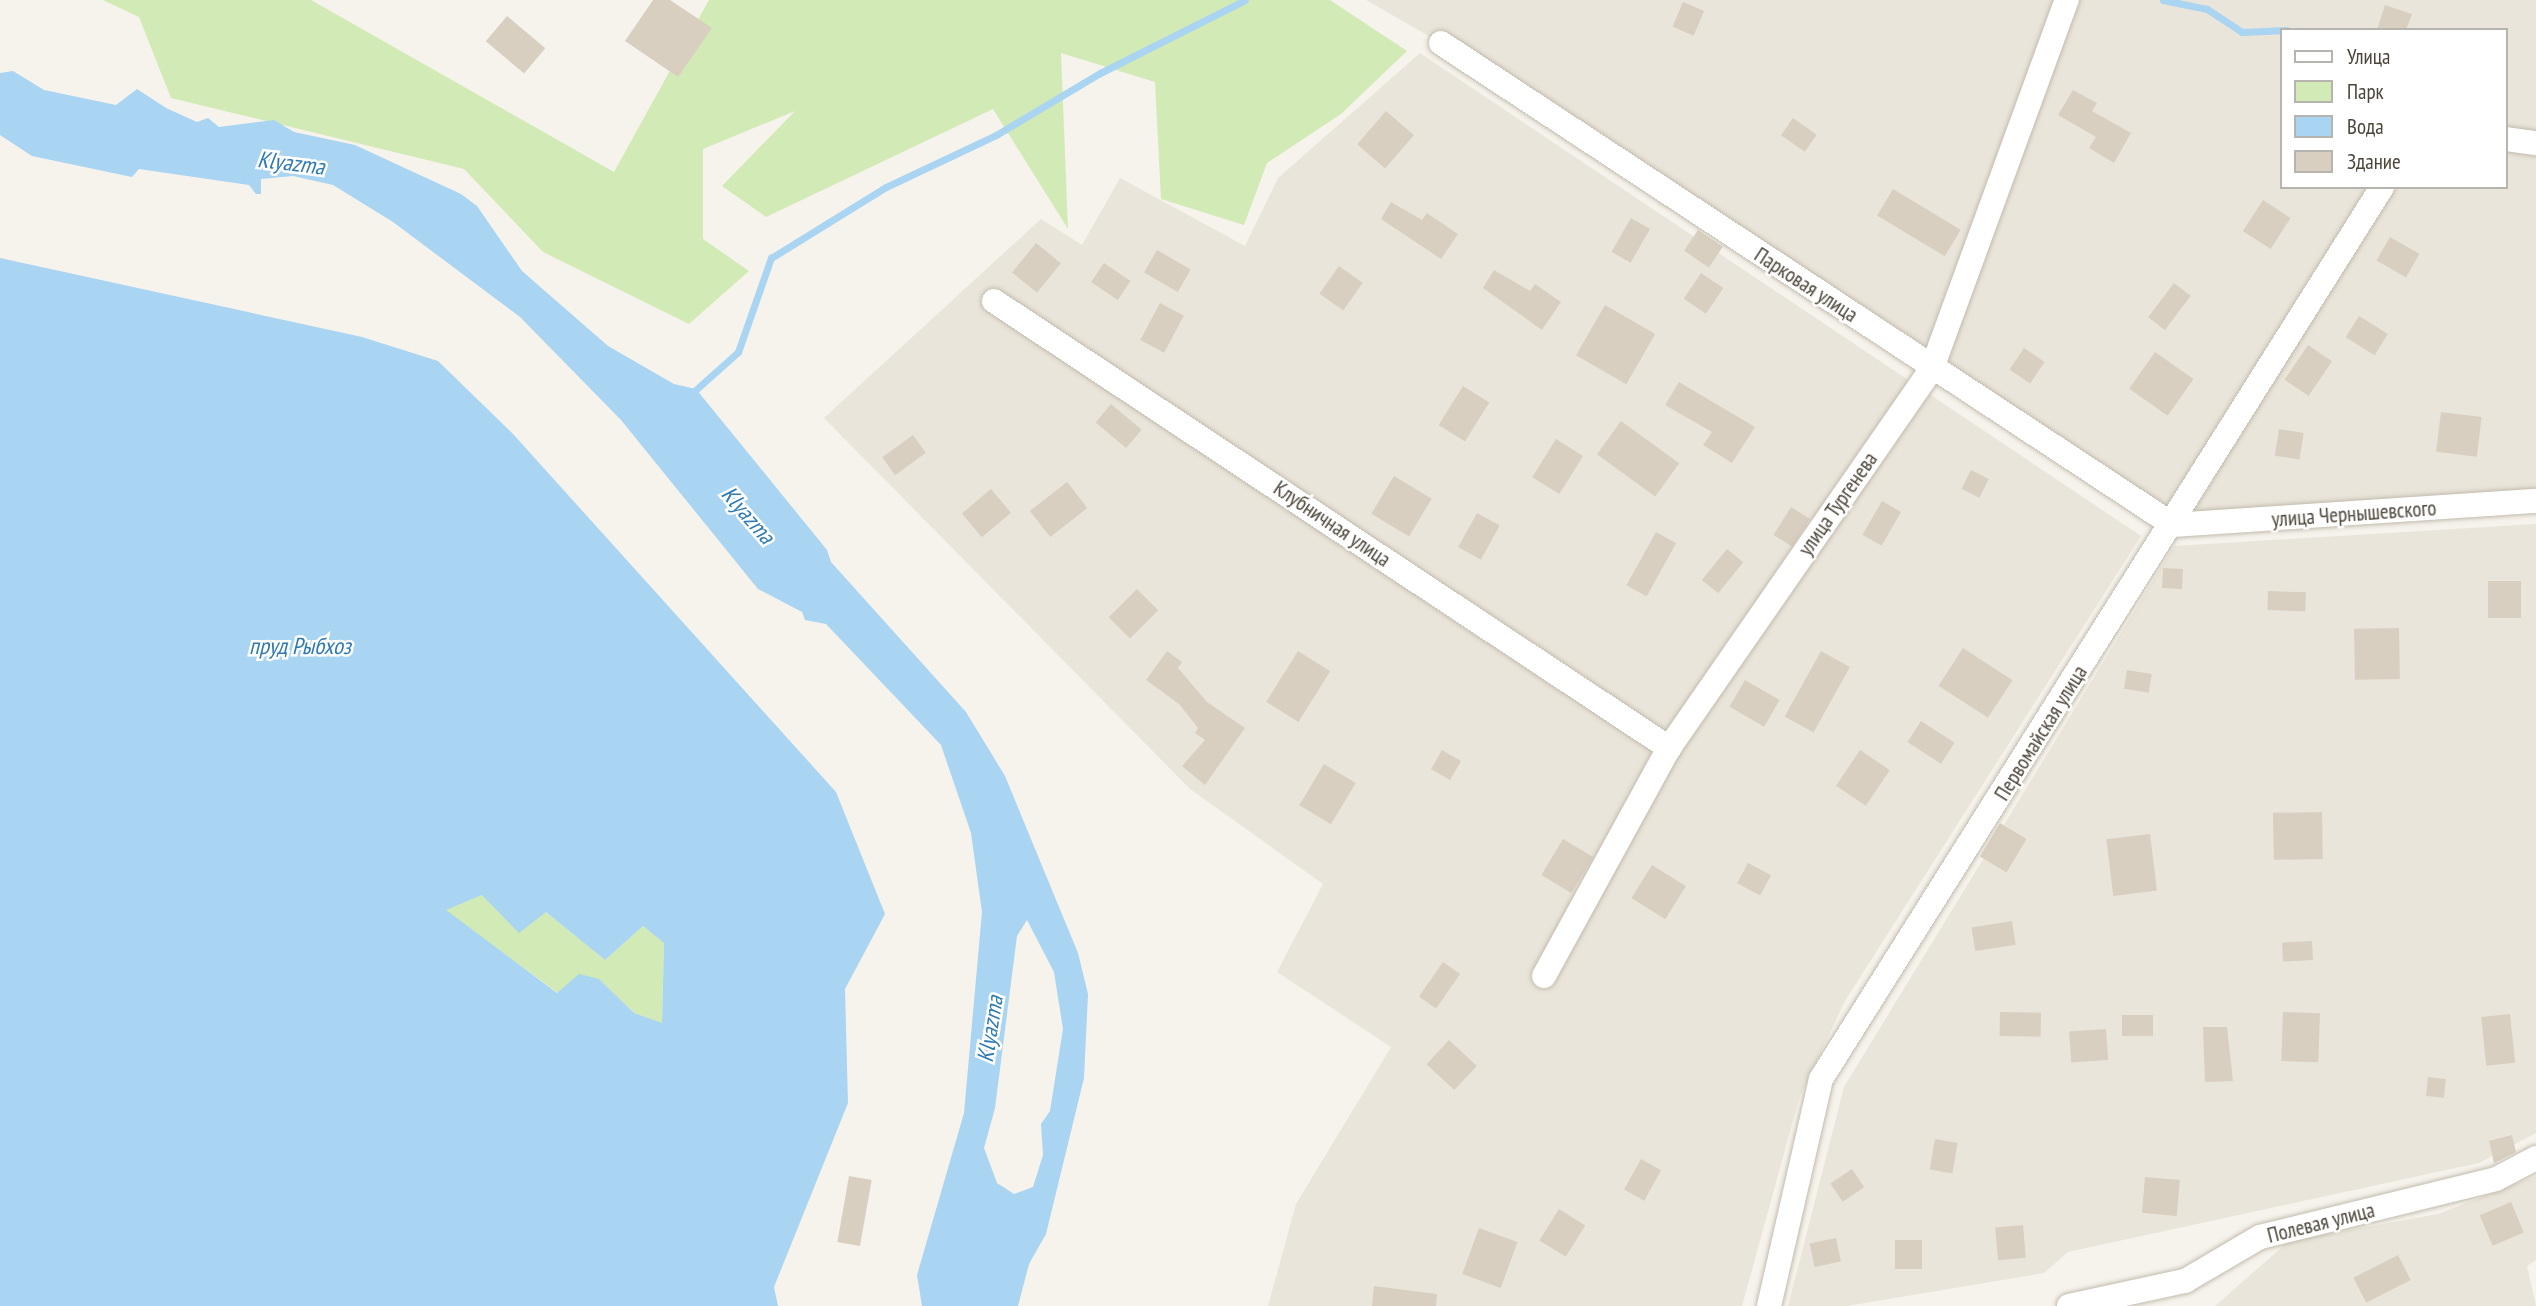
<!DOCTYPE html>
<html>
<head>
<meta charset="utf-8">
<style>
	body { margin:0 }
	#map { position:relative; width:2536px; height:1306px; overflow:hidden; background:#f6f3ec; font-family:"PT Sans Narrow",sans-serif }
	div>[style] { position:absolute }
	.residential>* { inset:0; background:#eae5da }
	.green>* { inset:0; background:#d2eab5 }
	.water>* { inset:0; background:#a9d4f2 }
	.stream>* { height:7px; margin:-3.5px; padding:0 3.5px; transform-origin:3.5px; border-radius:3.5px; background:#a9d4f2 }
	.building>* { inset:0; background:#d8cfc1; transform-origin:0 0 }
	.roads { filter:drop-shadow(0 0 2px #c2bbae) drop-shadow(0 0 2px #c2bbae) }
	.minor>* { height:24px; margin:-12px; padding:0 12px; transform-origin:12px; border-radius:12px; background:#fff }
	span { translate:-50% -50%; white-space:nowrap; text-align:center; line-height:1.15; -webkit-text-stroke:5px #fff; paint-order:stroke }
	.street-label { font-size:21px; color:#4b4439 }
	.water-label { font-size:23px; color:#2e7ab2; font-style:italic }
	.legend { position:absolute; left:2280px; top:28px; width:228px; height:161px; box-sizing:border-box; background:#fff; border:2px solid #b7b4b0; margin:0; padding:9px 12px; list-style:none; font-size:21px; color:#4b4439 }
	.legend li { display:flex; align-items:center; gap:14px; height:35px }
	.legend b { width:35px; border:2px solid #b7b4b0 }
</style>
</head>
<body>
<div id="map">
	<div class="residential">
		<div style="clip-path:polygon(evenodd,1366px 0,2536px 0,2536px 501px,2173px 525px,1441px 43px,1366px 0,2282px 30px,2506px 30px,2506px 187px,2282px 187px,2282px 30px)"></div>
		<div style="clip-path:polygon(1420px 53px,2141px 536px,1845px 1001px,1799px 1099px,1742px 1306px,1268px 1306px,1296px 1204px,1391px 1047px,1277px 972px,1323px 884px,1190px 789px,824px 418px,1041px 219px,1082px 245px,1120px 178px,1245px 246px,1278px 178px)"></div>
		<div style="clip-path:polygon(2536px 524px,2536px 1133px,2479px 1163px,2068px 1252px,2044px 1273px,1847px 1306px,1788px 1306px,1844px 1087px,2174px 546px)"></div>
		<div style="clip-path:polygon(2536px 1176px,2536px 1260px,2527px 1266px,2536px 1306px,2215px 1306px,2289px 1241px,2438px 1214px)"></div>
	</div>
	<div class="green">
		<div style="clip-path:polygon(103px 0,311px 0,614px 172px,709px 0,1330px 0,1407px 51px,1341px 114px,1267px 163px,1244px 225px,1161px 199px,1155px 82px,1061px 53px,1068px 229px,993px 109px,766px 217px,722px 186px,795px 111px,703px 149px,703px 239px,749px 271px,689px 324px,543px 252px,464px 169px,171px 98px,139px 17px)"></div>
		<div style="clip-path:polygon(482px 895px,546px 912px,605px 960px,643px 926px,664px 943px,662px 1024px,634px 1013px,599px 979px,558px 993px,445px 910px)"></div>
	</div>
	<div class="water">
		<div style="clip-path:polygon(evenodd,13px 71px,44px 90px,116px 105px,137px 89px,166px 108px,197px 122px,208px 118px,219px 127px,274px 120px,294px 132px,355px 145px,461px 194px,477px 206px,522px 271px,608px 346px,674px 384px,696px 389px,827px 550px,831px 562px,966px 712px,1005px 776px,1078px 953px,1088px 994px,1084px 1078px,1046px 1234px,1029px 1264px,1018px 1306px,922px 1306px,917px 1275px,964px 1113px,982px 912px,971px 833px,941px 745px,826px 624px,805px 620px,802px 612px,758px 589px,621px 420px,520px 317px,393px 222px,333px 185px,293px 176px,261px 179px,261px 194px,256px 194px,249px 185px,139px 169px,132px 177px,32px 156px,0 135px,0 73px,13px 71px,1027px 920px,1054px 972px,1063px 1029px,1050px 1111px,1041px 1124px,1043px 1155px,1033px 1187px,1014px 1194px,997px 1183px,984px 1148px,995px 1108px,1017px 936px,1027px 920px)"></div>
		<div style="clip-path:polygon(evenodd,0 258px,362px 337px,438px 361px,513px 434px,836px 792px,885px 914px,845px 989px,848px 1103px,774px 1287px,778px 1306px,0 1306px,0 258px,482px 895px,519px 933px,546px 912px,605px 960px,643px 926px,664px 943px,662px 1023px,634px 1013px,599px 979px,579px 974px,557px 993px,446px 910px,482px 895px)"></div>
	</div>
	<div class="stream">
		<div style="left:2163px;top:0;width:45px;rotate:11.6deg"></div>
		<div style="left:2207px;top:9px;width:42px;rotate:33.3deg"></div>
		<div style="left:2242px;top:32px;width:45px;rotate:-2.5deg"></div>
		<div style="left:691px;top:394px;width:63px;rotate:-41.8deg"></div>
		<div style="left:738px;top:352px;width:100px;rotate:-70.7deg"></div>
		<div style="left:771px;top:258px;width:135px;rotate:-31.7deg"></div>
		<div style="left:886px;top:187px;width:122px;rotate:-25.3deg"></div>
		<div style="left:996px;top:135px;width:121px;rotate:-30.8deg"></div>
		<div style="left:1100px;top:73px;width:162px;rotate:-26.7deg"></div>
	</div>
	<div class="building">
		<div style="clip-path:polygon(653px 0,670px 0,712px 28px,678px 77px,625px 41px)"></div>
		<div style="left:1683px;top:2px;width:23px;height:27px;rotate:23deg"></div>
		<div style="clip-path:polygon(2385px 5px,2412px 14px,2406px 30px,2377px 30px)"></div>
		<div style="left:507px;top:16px;width:50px;height:33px;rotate:40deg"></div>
		<div style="clip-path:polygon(2073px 90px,2097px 103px,2092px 111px,2131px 133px,2114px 163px,2089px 148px,2096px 137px,2058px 115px)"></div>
		<div style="left:1386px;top:111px;width:37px;height:44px;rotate:41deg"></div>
		<div style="left:1793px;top:118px;width:29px;height:21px;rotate:35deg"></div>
		<div style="left:1893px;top:189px;width:79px;height:31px;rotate:31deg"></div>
		<div style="left:2263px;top:200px;width:33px;height:37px;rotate:33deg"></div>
		<div style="clip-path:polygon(1391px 202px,1422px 220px,1427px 213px,1458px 234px,1441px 259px,1381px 219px)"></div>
		<div style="left:1631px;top:218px;width:22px;height:39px;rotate:30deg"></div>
		<div style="left:1698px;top:230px;width:30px;height:25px;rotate:34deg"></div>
		<div style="left:2390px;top:237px;width:34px;height:27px;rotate:30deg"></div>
		<div style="left:1036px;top:243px;width:32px;height:38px;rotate:39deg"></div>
		<div style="left:1157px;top:250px;width:39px;height:26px;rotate:30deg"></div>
		<div style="left:1104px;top:263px;width:32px;height:23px;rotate:34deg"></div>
		<div style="left:1339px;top:266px;width:29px;height:34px;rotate:35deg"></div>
		<div style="clip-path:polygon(1494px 270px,1530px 291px,1535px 284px,1561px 302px,1542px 330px,1483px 288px)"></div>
		<div style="left:1701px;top:273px;width:27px;height:31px;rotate:34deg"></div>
		<div style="left:2174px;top:283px;width:21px;height:43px;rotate:37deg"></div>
		<div style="left:1160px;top:303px;width:27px;height:42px;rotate:28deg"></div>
		<div style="left:1605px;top:305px;width:58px;height:58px;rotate:30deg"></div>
		<div style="left:2359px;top:316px;width:34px;height:25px;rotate:32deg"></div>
		<div style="left:2308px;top:345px;width:29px;height:42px;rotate:34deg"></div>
		<div style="left:2024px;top:348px;width:25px;height:26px;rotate:34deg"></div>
		<div style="left:2155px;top:352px;width:47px;height:45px;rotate:35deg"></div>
		<div style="clip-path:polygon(1679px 382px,1755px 427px,1732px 463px,1703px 445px,1712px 432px,1665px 405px)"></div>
		<div style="left:1463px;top:386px;width:31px;height:46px;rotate:32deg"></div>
		<div style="left:1111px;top:404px;width:40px;height:24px;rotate:40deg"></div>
		<div style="left:2441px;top:412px;width:41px;height:40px;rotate:7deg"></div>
		<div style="left:1621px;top:421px;width:72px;height:41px;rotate:36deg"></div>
		<div style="left:2279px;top:429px;width:25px;height:27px;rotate:9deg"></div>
		<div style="left:913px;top:435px;width:22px;height:38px;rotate:54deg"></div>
		<div style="left:1556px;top:439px;width:32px;height:45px;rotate:32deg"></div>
		<div style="left:1971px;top:470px;width:20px;height:21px;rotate:27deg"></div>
		<div style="left:1394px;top:476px;width:44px;height:44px;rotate:31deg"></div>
		<div style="left:1067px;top:482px;width:33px;height:47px;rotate:52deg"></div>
		<div style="left:991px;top:489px;width:31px;height:38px;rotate:50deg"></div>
		<div style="left:1882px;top:501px;width:22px;height:39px;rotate:30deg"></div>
		<div style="left:1791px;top:507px;width:22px;height:33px;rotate:32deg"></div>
		<div style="left:1477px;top:513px;width:26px;height:39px;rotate:29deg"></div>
		<div style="left:1656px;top:532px;width:23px;height:61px;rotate:29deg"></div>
		<div style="left:1727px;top:549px;width:21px;height:40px;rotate:39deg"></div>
		<div style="left:2163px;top:568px;width:20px;height:20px;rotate:3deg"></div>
		<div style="left:2488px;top:581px;width:33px;height:37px"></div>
		<div style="left:1137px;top:589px;width:30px;height:40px;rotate:45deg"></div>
		<div style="left:2268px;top:591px;width:38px;height:19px;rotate:2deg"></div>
		<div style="left:2399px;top:628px;width:51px;height:45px;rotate:89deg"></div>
		<div style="left:1963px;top:648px;width:59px;height:45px;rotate:33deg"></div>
		<div style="clip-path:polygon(1167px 651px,1182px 662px,1178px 668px,1207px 702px,1245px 728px,1205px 785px,1182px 766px,1205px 740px,1195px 733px,1198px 728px,1179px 704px,1146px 680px)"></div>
		<div style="left:1298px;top:651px;width:38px;height:60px;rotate:32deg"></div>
		<div style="left:1821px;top:651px;width:33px;height:75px;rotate:29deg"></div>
		<div style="left:2127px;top:670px;width:25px;height:19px;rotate:9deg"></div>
		<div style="left:1745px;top:680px;width:40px;height:31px;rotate:30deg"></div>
		<div style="left:1921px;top:721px;width:40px;height:25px;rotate:33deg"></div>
		<div style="left:1442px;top:750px;width:22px;height:22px;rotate:30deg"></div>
		<div style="left:1860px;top:750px;width:36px;height:43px;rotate:34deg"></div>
		<div style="left:1324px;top:764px;width:37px;height:48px;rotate:31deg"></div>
		<div style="left:2322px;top:812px;width:47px;height:49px;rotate:89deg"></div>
		<div style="left:2000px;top:823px;width:31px;height:39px;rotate:31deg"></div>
		<div style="left:2150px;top:834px;width:57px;height:44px;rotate:83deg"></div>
		<div style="left:1563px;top:839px;width:35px;height:42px;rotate:31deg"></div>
		<div style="left:1748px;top:863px;width:26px;height:23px;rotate:28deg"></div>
		<div style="left:1652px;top:865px;width:40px;height:39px;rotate:32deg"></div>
		<div style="left:2012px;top:921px;width:24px;height:41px;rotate:81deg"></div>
		<div style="left:2312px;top:941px;width:19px;height:30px;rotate:87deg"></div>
		<div style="left:1443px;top:962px;width:21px;height:42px;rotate:35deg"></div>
		<div style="left:2000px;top:1012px;width:41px;height:24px;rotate:1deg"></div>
		<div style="left:2283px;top:1012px;width:37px;height:49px;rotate:2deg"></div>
		<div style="left:2510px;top:1014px;width:49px;height:29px;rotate:84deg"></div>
		<div style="left:2122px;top:1015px;width:31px;height:21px"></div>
		<div style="clip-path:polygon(2203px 1027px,2227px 1027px,2233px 1081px,2205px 1082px)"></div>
		<div style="left:2106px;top:1029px;width:31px;height:37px;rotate:86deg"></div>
		<div style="left:1449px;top:1040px;width:38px;height:33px;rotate:43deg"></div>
		<div style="left:2428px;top:1077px;width:18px;height:19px;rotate:6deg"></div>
		<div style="clip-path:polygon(2512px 1135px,2516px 1152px,2494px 1163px,2489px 1141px)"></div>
		<div style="left:1935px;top:1139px;width:23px;height:31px;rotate:10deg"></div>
		<div style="left:1641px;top:1159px;width:23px;height:35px;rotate:29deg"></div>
		<div style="left:1852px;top:1169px;width:22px;height:26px;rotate:56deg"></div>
		<div style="left:849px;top:1176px;width:23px;height:67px;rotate:10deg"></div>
		<div style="left:2145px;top:1177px;width:35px;height:36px;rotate:5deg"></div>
		<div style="left:2511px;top:1202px;width:33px;height:34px;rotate:67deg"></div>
		<div style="left:1559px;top:1209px;width:31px;height:37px;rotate:32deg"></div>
		<div style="left:2023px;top:1225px;width:33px;height:28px;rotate:85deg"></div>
		<div style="left:1479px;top:1228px;width:41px;height:49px;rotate:20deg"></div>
		<div style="left:1836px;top:1238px;width:24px;height:27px;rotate:78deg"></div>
		<div style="left:1895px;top:1240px;width:27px;height:29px"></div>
		<div style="left:2398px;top:1255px;width:28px;height:50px;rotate:63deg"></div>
		<div style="clip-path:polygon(1374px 1286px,1437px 1294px,1436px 1306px,1372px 1306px)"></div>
	</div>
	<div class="roads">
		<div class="minor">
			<div style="left:1441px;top:43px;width:876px;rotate:33.36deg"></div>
			<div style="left:2506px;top:139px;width:30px;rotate:8deg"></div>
			<div style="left:994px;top:301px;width:810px;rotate:33.51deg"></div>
			<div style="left:2173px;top:525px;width:364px;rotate:-3.8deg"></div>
			<div style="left:1544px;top:976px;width:260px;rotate:-61.3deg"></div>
			<div style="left:1669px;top:748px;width:462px;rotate:-55.3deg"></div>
			<div style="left:1932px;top:368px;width:392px;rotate:-69.9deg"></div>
			<div style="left:1769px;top:1306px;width:233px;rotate:-77.1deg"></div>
			<div style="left:1821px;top:1079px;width:1054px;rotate:-57.83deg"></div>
			<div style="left:2069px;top:1306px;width:119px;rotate:-12.2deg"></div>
			<div style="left:2185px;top:1281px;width:87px;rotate:-30.4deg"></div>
			<div style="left:2260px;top:1237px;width:243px;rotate:-13.8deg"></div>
			<div style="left:2496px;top:1179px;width:45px;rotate:-27.7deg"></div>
		</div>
	</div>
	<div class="street-label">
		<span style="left:1806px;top:285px;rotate:33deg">Парковая улица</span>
		<span style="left:1838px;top:504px;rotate:-55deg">улица Тургенева</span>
		<span style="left:2354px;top:514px;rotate:-4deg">улица Чернышевского</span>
		<span style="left:1332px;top:524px;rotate:34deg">Клубничная улица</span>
		<span style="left:2041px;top:733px;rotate:-58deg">Первомайская улица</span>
		<span style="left:2321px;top:1223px;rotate:-14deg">Полевая улица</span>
	</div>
	<div class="water-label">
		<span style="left:291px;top:163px;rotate:7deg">Klyazma</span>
		<span style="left:748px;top:515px;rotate:49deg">Klyazma</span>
		<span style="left:300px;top:646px">пруд Рыбхоз</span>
		<span style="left:990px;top:1029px;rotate:-81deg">Klyazma</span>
	</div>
	<ul class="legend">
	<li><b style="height:9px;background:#fff"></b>Улица</li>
	<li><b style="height:19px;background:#d2eab5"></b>Парк</li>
	<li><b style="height:19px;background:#a9d4f2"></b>Вода</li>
	<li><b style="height:19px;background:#d8cfc1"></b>Здание</li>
	</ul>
</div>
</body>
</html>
